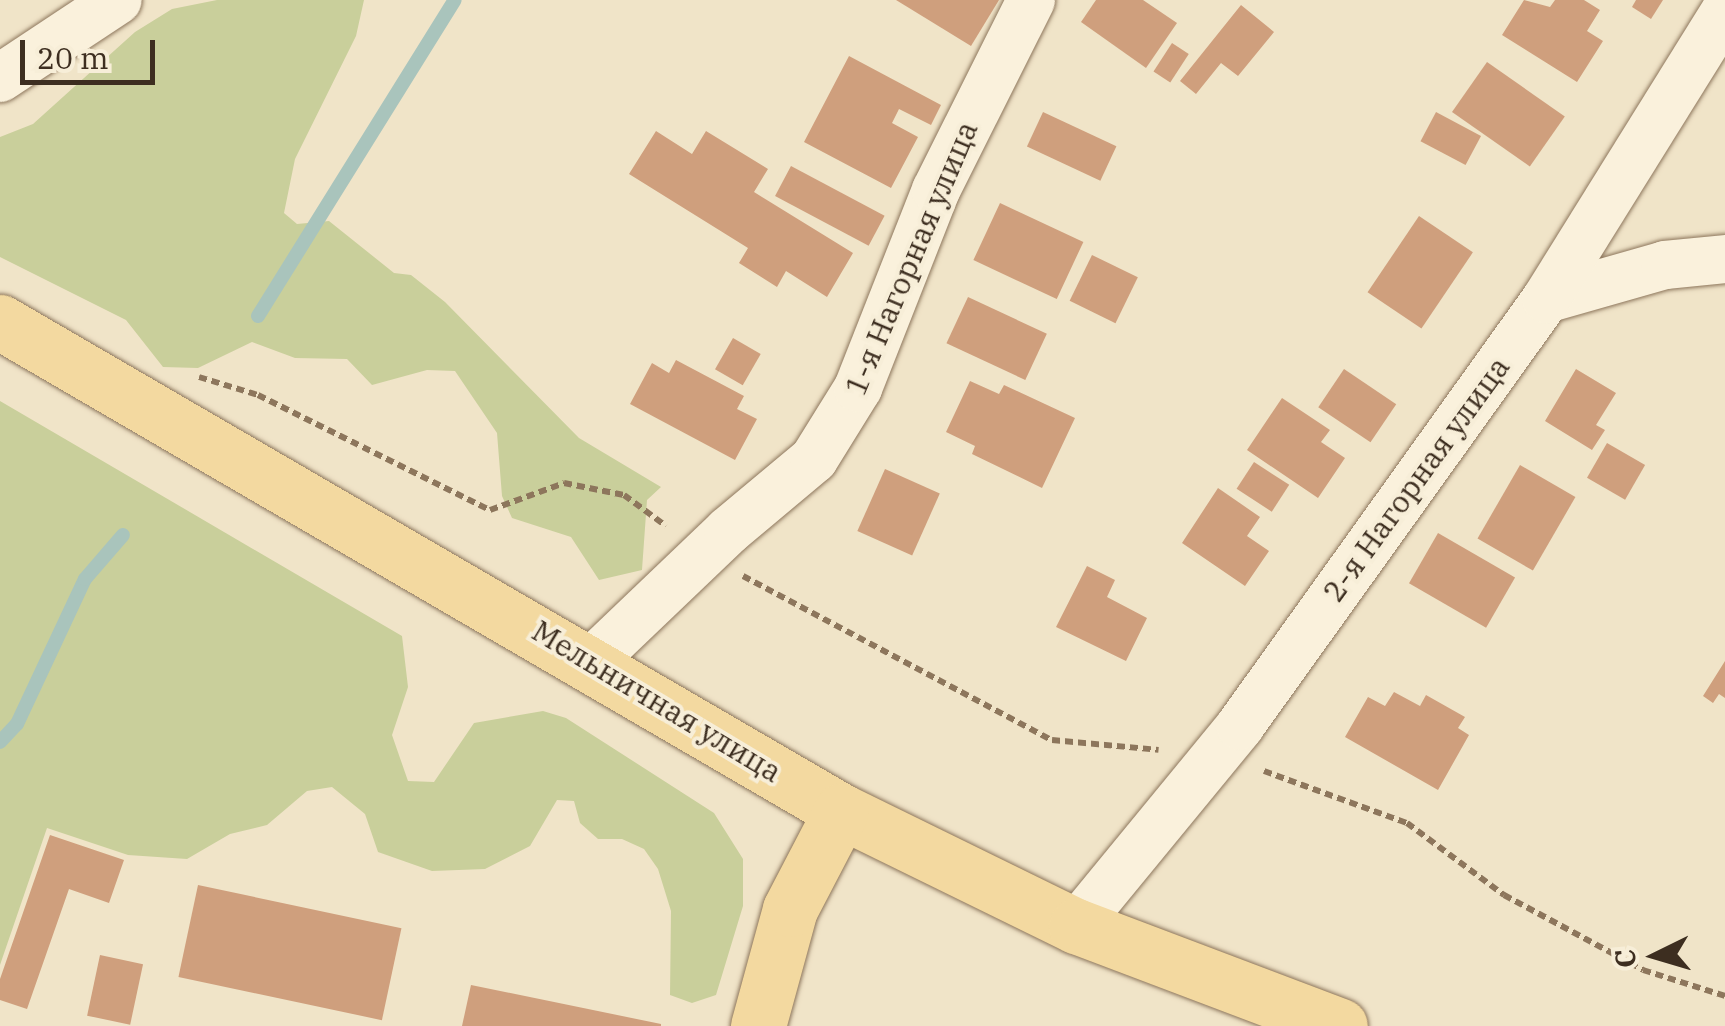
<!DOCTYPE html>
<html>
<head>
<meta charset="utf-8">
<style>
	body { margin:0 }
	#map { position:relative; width:1725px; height:1026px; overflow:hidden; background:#f0e4c8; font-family:"IBM Plex Serif",serif }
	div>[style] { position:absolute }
	.green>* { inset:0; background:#c9cf9b }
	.stream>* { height:14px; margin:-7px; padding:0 7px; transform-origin:7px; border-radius:7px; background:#a9c4bc }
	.building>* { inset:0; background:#cf9f7d; transform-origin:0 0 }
	.path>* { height:6px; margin-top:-3px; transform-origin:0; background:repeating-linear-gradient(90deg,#8d765c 0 8px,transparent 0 13px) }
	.roads { filter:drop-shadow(0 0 2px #8d765c) drop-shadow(0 0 2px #8d765c) }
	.street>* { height:48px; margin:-24px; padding:0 24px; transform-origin:24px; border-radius:24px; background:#faf1dc }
	.primary>* { height:55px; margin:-27.5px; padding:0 27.5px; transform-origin:27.5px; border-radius:27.5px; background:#f3d9a0 }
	span { translate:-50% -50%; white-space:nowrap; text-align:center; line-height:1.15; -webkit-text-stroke:8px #f7eed8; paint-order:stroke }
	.street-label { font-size:30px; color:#3d2e20 }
	.north { position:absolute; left:1605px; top:906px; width:100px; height:100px; -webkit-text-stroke:8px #f7eed8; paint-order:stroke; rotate:265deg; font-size:28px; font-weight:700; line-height:40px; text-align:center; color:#3d2e20 }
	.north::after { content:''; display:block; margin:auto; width:35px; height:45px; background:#3d2e20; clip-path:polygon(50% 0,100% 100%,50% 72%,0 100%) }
	.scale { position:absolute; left:20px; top:40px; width:135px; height:45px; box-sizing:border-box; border:5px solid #3d2e20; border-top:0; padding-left:12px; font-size:30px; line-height:35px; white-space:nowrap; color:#3d2e20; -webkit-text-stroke:8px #f7eed8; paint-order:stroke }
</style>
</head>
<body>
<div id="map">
	<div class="green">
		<div style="clip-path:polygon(217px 0,364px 0,356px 36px,295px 159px,284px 213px,297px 224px,329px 221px,394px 273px,411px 275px,445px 302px,579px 438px,661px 487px,647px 500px,642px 570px,599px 580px,571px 537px,512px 518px,502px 496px,497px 433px,455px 371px,427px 370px,372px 385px,347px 359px,295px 358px,252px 342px,198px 368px,163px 367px,126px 320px,0 257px,0 137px,33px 124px,135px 32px,172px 9px)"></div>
		<div style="clip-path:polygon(0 401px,402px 636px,408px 687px,392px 735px,408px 781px,434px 782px,474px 723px,543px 711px,566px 718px,714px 813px,743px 859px,743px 906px,716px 995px,692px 1003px,670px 995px,671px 911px,658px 869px,644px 849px,622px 839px,598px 839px,580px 823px,574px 801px,557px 800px,530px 846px,485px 869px,432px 871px,378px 852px,365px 814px,332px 787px,307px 791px,267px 825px,230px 834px,187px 859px,128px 855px,47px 828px,0 965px)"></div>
	</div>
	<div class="stream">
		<div style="left:258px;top:316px;width:372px;rotate:-58.1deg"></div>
		<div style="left:0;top:742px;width:25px;rotate:-47deg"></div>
		<div style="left:17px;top:724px;width:160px;rotate:-64.9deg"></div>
		<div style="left:85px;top:579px;width:58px;rotate:-49.2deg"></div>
	</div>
	<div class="building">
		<div style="clip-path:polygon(896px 0,999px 0,971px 46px)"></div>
		<div style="clip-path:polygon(1096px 0,1143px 0,1177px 23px,1146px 68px,1081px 22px)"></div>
		<div style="clip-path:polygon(1524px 0,1550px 7px,1555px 0,1584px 0,1600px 10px,1587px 31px,1603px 41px,1577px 82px,1502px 35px)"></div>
		<div style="clip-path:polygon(1636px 0,1663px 0,1651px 19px,1632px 7px)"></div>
		<div style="clip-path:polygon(1241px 5px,1274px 32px,1238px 76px,1221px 63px,1196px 94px,1180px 81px)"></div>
		<div style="left:1172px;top:43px;width:20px;height:34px;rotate:33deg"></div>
		<div style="clip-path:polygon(849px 56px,941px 105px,931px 125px,899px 109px,892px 123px,918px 137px,891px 188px,804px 142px)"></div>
		<div style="left:1487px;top:62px;width:95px;height:61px;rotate:35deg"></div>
		<div style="left:1043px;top:112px;width:81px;height:38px;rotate:25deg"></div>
		<div style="left:1436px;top:112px;width:51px;height:33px;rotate:28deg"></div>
		<div style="clip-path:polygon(656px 131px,692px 154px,706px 131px,768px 169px,754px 192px,853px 253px,827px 297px,786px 271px,777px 287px,739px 263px,748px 248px,629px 174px)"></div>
		<div style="left:791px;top:166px;width:106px;height:34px;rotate:28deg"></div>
		<div style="left:1000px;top:203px;width:92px;height:63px;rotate:25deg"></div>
		<div style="left:1419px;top:216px;width:65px;height:92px;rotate:34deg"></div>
		<div style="left:1092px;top:255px;width:51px;height:51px;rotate:26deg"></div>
		<div style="left:968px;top:297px;width:87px;height:51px;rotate:25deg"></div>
		<div style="left:733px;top:338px;width:32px;height:36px;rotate:30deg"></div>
		<div style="clip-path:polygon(676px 360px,744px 396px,737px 409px,757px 419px,735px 460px,630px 404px,652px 363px,669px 373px)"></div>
		<div style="left:1344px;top:369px;width:63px;height:46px;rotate:34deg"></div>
		<div style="clip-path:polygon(1576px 369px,1616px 393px,1596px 425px,1605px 430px,1592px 450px,1545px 421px)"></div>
		<div style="clip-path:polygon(970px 381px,999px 394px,1004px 385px,1075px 418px,1042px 488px,972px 454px,975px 446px,946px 432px)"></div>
		<div style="clip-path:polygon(1282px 398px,1330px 430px,1321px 442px,1345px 458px,1318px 498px,1247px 450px)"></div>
		<div style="left:1607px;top:443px;width:44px;height:40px;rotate:30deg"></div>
		<div style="left:1254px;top:462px;width:42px;height:32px;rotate:33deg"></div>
		<div style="left:1520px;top:465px;width:64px;height:85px;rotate:30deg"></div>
		<div style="left:885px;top:469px;width:60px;height:68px;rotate:24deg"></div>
		<div style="clip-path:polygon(1218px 488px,1260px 517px,1247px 536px,1269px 551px,1245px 586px,1182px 543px)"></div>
		<div style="left:1438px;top:533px;width:89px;height:58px;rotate:30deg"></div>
		<div style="clip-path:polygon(1087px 566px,1115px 580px,1107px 597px,1147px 618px,1126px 661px,1056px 627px)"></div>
		<div style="clip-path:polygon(1725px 661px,1725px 698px,1719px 694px,1713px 703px,1703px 696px)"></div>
		<div style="clip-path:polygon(1394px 692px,1420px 706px,1426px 695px,1465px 717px,1458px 728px,1469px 735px,1438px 790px,1345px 737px,1368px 697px,1385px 706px)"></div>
		<div style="clip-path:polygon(50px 835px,124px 860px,109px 903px,69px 889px,27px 1009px,0 1000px,0 979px)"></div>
		<div style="left:198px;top:885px;width:208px;height:94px;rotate:12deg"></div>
		<div style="left:100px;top:955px;width:44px;height:62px;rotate:12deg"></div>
		<div style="clip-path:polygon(471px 985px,661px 1024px,661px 1026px,462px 1026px)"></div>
	</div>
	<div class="path">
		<div style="left:199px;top:377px;width:62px;rotate:17deg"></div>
		<div style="left:258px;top:395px;width:259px;rotate:26.4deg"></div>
		<div style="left:490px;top:510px;width:79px;rotate:-20deg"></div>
		<div style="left:564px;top:483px;width:61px;rotate:11.3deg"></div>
		<div style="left:624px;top:495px;width:52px;rotate:36.4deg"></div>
		<div style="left:743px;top:576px;width:350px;rotate:28deg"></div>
		<div style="left:1052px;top:740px;width:107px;rotate:5.3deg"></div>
		<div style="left:1264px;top:771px;width:152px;rotate:20deg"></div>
		<div style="left:1407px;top:823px;width:121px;rotate:36.6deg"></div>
		<div style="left:1504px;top:895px;width:158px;rotate:28.3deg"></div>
		<div style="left:1643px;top:970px;width:86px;rotate:17.6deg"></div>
	</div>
	<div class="roads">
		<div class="street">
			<div style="left:0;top:78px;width:141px;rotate:-33.5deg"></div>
			<div style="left:1546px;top:299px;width:124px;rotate:-15.9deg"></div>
			<div style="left:1665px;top:265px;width:60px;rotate:-5.7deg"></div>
			<div style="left:592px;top:661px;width:188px;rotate:-43.7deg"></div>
			<div style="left:728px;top:531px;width:112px;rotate:-39.9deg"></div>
			<div style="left:814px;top:459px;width:84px;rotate:-58.2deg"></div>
			<div style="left:858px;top:388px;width:213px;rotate:-68.5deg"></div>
			<div style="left:936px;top:190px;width:212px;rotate:-63.4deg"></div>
			<div style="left:1076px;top:926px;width:259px;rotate:-50.6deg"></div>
			<div style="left:1240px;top:726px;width:525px;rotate:-54.37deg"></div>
			<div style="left:1546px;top:299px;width:339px;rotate:-58.1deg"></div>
		</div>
		<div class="primary">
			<div style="left:0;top:322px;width:973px;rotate:30.18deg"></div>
			<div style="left:841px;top:811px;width:262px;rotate:26.1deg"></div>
			<div style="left:1076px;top:926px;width:282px;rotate:20.7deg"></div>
			<div style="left:758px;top:1026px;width:121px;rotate:-74.7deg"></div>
			<div style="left:790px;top:909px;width:110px;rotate:-62.5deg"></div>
		</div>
	</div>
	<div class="street-label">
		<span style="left:911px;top:258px;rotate:-67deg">1-я Нагорная улица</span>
		<span style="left:1416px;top:479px;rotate:-54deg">2-я Нагорная улица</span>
		<span style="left:657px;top:701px;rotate:31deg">Мельничная улица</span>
	</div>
	<div class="north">С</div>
	<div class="scale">20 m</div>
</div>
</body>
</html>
